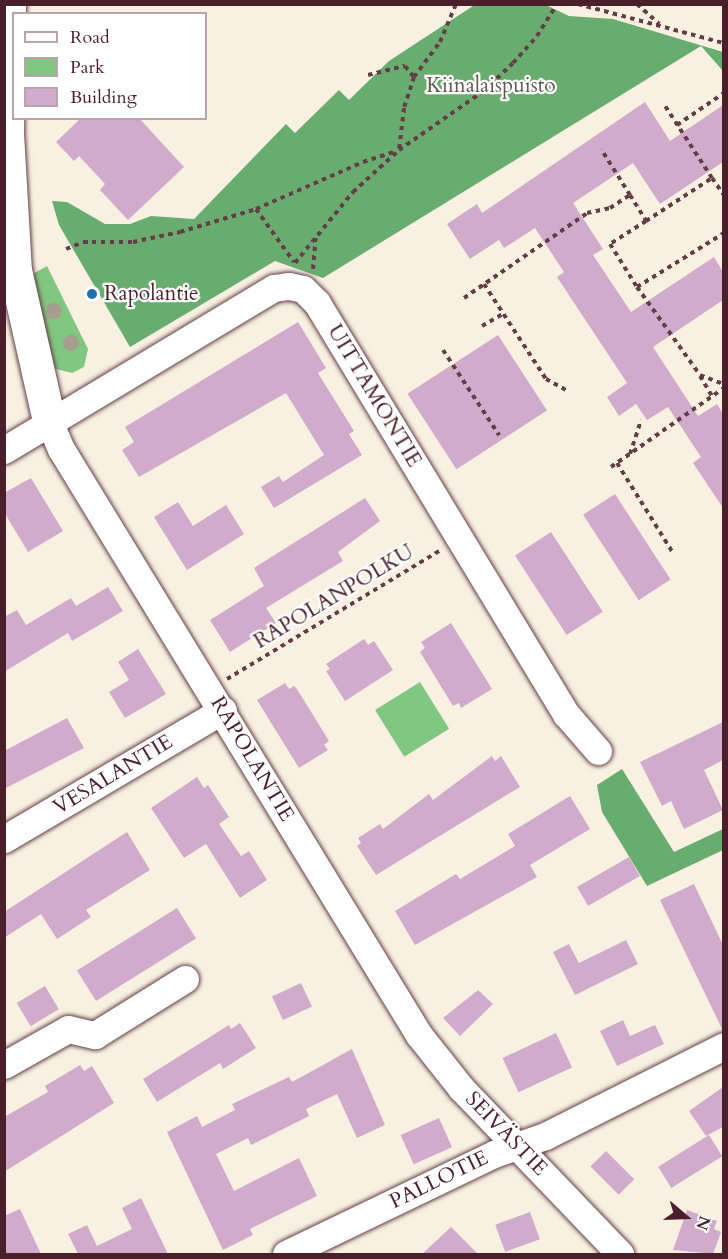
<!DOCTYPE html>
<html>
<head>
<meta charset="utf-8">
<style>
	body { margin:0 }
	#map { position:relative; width:728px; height:1259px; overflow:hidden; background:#f8f1e2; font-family:Cardo,serif }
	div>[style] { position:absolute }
	.green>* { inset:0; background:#82c781; transform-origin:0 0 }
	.forest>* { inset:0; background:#69ac6f }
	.building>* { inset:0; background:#d1abcc; transform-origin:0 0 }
	.path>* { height:4px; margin-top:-2px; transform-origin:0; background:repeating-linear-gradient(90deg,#643e46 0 4.5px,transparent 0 9px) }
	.roads { filter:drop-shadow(0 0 2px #643e46) drop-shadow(0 0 2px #643e46) }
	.minor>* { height:27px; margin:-13.5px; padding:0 13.5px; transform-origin:13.5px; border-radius:13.5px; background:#fff }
	.major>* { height:33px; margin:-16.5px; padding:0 16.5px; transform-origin:16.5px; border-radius:16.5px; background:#fff }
	.trees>* { width:16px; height:16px; margin:-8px; border-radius:50%; background:#a39e8e }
	.dots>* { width:16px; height:16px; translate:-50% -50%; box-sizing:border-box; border:3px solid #fff; border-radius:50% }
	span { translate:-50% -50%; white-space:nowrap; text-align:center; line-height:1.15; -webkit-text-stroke:4.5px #fff; paint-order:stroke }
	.park-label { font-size:21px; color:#5e5a49 }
	.poi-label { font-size:21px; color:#4a1f2b }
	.left { translate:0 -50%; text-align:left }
	.street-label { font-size:21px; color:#4a1f2b }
	.frame { position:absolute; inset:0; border:6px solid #4a1f2b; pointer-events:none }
	.legend { position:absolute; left:12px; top:12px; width:195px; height:108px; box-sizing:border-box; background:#fff; border:2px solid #b7a5aa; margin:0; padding:8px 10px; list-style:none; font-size:18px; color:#4a1f2b }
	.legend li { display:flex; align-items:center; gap:12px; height:30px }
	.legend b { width:30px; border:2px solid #b7a5aa }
	.north { position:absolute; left:656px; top:1187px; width:60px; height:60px; -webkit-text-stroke:4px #fff; paint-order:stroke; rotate:109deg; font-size:16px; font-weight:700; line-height:24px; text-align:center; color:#4a1f2b }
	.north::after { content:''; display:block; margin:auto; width:21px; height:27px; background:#4a1f2b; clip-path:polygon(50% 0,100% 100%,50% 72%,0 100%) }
</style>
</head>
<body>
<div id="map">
	<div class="green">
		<div style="clip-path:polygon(47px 266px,88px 349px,84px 367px,72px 373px,52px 368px,29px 276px)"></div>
		<div style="left:420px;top:682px;width:55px;height:53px;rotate:58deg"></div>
	</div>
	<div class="forest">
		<div style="clip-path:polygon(476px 4px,546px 5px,569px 16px,613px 19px,723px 52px,723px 71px,701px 46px,323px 278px,275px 261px,130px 347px,59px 225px,52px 201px,67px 202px,105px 224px,130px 224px,151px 216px,194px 219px,286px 124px,295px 133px,339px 90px,349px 100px,389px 61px)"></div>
		<div style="clip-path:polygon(622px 769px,674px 852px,723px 829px,723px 850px,647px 886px,602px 812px,597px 785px)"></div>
	</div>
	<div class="building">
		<div style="clip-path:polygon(645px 102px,670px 141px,723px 105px,723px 162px,660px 204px,633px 163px,573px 203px,603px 249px,593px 255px,631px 312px,714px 257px,723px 272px,723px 300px,653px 347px,698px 416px,717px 404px,723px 414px,723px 508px,693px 463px,701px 457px,668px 407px,647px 420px,636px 404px,619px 416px,607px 397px,627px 383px,557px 277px,564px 272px,535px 228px,504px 248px,499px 240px,470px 259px,447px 224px,477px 204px,482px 213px)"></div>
		<div style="clip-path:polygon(81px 118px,139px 118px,184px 167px,128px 220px,100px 190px,105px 184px,79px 156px,74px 161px,56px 142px)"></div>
		<div style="clip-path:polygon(298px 322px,326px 368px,318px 373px,354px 431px,349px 434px,362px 455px,274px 508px,261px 487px,279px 476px,283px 482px,324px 455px,286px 393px,139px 477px,122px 450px,134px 442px,125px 427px)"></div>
		<div style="left:498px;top:335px;width:90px;height:108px;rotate:57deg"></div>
		<div style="clip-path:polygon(31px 478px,63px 531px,28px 552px,4px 512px,4px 493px)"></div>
		<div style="left:615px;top:494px;width:102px;height:38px;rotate:57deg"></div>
		<div style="clip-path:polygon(365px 498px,380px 521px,338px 552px,343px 561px,266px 608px,276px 623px,230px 652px,210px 620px,264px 586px,254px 568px)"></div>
		<div style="clip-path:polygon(178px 502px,193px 526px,226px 505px,244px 534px,187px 570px,154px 517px)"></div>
		<div style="left:551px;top:532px;width:95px;height:43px;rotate:57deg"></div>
		<div style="clip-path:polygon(108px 587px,123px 611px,72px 641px,68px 633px,4px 672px,4px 617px,17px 610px,26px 625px,71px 598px,76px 606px)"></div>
		<div style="clip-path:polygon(451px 623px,492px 689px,461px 708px,459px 703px,453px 706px,420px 652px,425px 648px,421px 642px)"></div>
		<div style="clip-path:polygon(364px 639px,368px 645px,374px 641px,393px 670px,345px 701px,326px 671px,330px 669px,326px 664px)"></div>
		<div style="clip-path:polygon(138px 649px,166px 694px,125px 718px,109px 692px,129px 680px,118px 662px)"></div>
		<div style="clip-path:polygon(285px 683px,289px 689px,294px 686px,297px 689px,329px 741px,324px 745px,328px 750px,299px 768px,257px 700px)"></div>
		<div style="clip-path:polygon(67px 718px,84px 748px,4px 789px,4px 751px)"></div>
		<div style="clip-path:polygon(723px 722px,723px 760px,704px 770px,723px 810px,684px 829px,671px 801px,662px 806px,640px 762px)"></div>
		<div style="clip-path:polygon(492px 756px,495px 761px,501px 756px,520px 787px,376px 875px,357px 846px,361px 843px,358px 838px,380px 824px,383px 829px,429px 794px,433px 800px)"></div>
		<div style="clip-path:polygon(197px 777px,204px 788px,208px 785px,229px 817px,219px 824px,241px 856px,249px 851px,267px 880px,240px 898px,206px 844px,184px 858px,151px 808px)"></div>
		<div style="clip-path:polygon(570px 796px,590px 829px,530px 865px,537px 877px,415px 945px,395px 911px,456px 874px,460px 879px,515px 846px,508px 834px)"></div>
		<div style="clip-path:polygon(127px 832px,150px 870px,86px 910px,91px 917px,57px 939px,41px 914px,4px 938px,4px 912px)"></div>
		<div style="left:629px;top:857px;width:22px;height:60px;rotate:60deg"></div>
		<div style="clip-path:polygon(694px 884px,723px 945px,723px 1031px,660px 900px)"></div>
		<div style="left:177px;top:908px;width:36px;height:118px;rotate:58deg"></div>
		<div style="clip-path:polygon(626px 940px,638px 964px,575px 995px,553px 952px,569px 944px,579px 963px)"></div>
		<div style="left:301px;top:983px;width:26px;height:32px;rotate:65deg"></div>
		<div style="left:45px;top:986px;width:27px;height:33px;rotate:59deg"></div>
		<div style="clip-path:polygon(478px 990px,493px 1004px,460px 1036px,443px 1018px)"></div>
		<div style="clip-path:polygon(623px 1020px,630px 1036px,655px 1025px,664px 1044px,617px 1066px,600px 1031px)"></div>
		<div style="clip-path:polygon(240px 1023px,256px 1048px,223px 1069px,220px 1063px,157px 1102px,143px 1079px,229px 1025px,231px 1029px)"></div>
		<div style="left:556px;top:1033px;width:38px;height:59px;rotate:65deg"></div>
		<div style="clip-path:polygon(352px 1049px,385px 1125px,357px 1138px,337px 1094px,306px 1109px,309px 1116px,251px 1145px,248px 1138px,216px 1154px,234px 1191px,299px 1158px,317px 1196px,250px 1229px,253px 1235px,223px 1250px,167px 1132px,197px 1116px,202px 1127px,235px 1110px,232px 1104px,289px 1077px,292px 1082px)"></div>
		<div style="clip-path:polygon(80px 1065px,84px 1071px,92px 1066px,114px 1103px,4px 1172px,4px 1117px,48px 1092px,45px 1086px)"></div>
		<div style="clip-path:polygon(723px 1087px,723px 1127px,706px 1136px,689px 1111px)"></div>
		<div style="left:439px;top:1118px;width:32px;height:42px;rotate:66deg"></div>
		<div style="left:709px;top:1135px;width:25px;height:60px;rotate:58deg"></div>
		<div style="left:606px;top:1151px;width:40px;height:22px;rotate:45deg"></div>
		<div style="clip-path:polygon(141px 1198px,168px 1254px,78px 1254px,68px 1234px,87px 1225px,97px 1246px,132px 1229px,122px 1208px)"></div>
		<div style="clip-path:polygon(20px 1209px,41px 1254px,4px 1254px,4px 1216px)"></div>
		<div style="clip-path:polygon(687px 1210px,717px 1221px,714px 1229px,721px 1232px,713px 1254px,673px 1250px)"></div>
		<div style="left:530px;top:1212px;width:29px;height:37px;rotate:70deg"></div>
		<div style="clip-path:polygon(451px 1227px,478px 1254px,422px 1254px)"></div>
	</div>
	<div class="path">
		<div style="left:578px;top:4px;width:151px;rotate:15deg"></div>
		<div style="left:637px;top:4px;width:30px;rotate:42deg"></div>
		<div style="left:368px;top:75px;width:38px;rotate:-14deg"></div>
		<div style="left:405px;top:66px;width:14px;rotate:51deg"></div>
		<div style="left:414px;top:77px;width:33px;rotate:108deg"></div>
		<div style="left:404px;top:108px;width:42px;rotate:96.8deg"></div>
		<div style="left:414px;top:77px;width:44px;rotate:-53.4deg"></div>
		<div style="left:440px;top:42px;width:41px;rotate:-67.2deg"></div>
		<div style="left:677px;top:125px;width:57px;rotate:-34.2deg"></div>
		<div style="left:712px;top:178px;width:21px;rotate:55deg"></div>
		<div style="left:630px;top:195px;width:31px;rotate:58deg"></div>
		<div style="left:646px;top:221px;width:79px;rotate:-33.1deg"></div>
		<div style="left:712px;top:178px;width:86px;rotate:-123.1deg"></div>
		<div style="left:256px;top:209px;width:65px;rotate:54.4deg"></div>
		<div style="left:646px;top:221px;width:43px;rotate:147.4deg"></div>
		<div style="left:610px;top:244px;width:51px;rotate:57.9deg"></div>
		<div style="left:637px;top:287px;width:102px;rotate:-31.8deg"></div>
		<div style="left:66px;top:249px;width:18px;rotate:-22deg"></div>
		<div style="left:83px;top:242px;width:50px"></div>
		<div style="left:133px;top:242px;width:48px;rotate:-12deg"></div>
		<div style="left:180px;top:232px;width:79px;rotate:-16.8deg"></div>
		<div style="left:256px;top:209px;width:117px;rotate:-23.7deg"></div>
		<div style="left:363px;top:162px;width:35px;rotate:-18deg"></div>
		<div style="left:295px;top:263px;width:92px;rotate:-50.8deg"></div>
		<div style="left:353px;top:192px;width:62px;rotate:-42.4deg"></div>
		<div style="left:399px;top:150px;width:103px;rotate:-34.8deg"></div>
		<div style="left:484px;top:91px;width:40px;rotate:-44deg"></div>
		<div style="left:513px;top:63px;width:36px;rotate:-48deg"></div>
		<div style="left:537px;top:36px;width:38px;rotate:-58deg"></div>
		<div style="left:313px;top:269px;width:32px;rotate:-85deg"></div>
		<div style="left:484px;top:284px;width:113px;rotate:56.9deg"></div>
		<div style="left:546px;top:379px;width:26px;rotate:29deg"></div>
		<div style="left:637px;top:287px;width:108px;rotate:54.4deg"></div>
		<div style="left:700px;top:375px;width:26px;rotate:21deg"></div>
		<div style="left:464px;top:298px;width:150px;rotate:-34.6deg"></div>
		<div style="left:587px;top:213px;width:24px;rotate:-12deg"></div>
		<div style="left:610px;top:208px;width:24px;rotate:-33deg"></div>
		<div style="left:630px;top:195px;width:54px;rotate:-122.2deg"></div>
		<div style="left:482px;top:326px;width:24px;rotate:-30deg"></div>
		<div style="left:443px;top:350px;width:102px;rotate:56.6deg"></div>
		<div style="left:700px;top:376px;width:23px;rotate:59deg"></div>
		<div style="left:630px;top:454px;width:36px;rotate:-72deg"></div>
		<div style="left:617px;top:463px;width:106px;rotate:58.1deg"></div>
		<div style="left:611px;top:467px;width:138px;rotate:-35deg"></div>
		<div style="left:227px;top:679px;width:248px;rotate:-31.1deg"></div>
	</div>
	<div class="roads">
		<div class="minor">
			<div style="left:49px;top:421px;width:30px;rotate:67deg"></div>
			<div style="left:61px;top:449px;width:687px;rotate:58.58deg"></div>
			<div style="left:419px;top:1035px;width:68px;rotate:51.6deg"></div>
			<div style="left:461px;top:1088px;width:230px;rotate:46.2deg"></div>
			<div style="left:4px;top:450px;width:315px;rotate:-31deg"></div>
			<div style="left:274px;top:288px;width:15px;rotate:-8deg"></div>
			<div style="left:289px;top:286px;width:14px;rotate:12deg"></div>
			<div style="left:303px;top:289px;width:20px;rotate:45deg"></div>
			<div style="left:317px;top:303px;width:481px;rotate:58.8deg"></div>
			<div style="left:566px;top:714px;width:49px;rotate:49.1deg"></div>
			<div style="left:4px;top:839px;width:254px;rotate:-30.5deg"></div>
			<div style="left:4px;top:1065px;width:73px;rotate:-29.4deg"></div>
			<div style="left:68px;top:1029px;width:28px;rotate:13deg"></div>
			<div style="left:95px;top:1035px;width:106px;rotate:-31.9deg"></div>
			<div style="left:286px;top:1254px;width:231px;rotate:-25.7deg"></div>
			<div style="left:494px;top:1154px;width:54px;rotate:-19.4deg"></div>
			<div style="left:545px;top:1136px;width:200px;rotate:-26.7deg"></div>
		</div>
		<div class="major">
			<div style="left:9px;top:4px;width:129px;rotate:90.9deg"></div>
			<div style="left:7px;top:133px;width:137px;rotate:86.7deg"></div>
			<div style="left:15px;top:270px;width:155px;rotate:77.3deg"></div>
		</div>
	</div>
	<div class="trees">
		<div style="left:54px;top:311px"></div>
		<div style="left:71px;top:343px"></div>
	</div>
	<div class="dots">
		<div style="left:92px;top:294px;background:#1f6fb2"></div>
	</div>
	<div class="park-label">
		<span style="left:491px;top:86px">Kiinalaispuisto</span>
	</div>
	<div class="poi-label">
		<span class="left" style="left:104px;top:294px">Rapolantie</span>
	</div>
	<div class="street-label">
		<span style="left:374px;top:396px;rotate:59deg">UITTAMONTIE</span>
		<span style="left:334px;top:597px;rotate:-31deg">RAPOLANPOLKU</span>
		<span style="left:252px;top:759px;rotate:59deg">RAPOLANTIE</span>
		<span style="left:113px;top:775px;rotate:-31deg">VESALANTIE</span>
		<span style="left:506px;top:1134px;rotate:46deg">SEIVÄSTIE</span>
		<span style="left:439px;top:1180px;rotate:-26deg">PALLOTIE</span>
	</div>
	<div class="frame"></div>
	<ul class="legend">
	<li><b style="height:8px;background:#fff"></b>Road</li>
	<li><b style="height:16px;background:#82c781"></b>Park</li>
	<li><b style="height:16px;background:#d1abcc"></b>Building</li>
	</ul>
	<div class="north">N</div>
</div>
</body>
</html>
